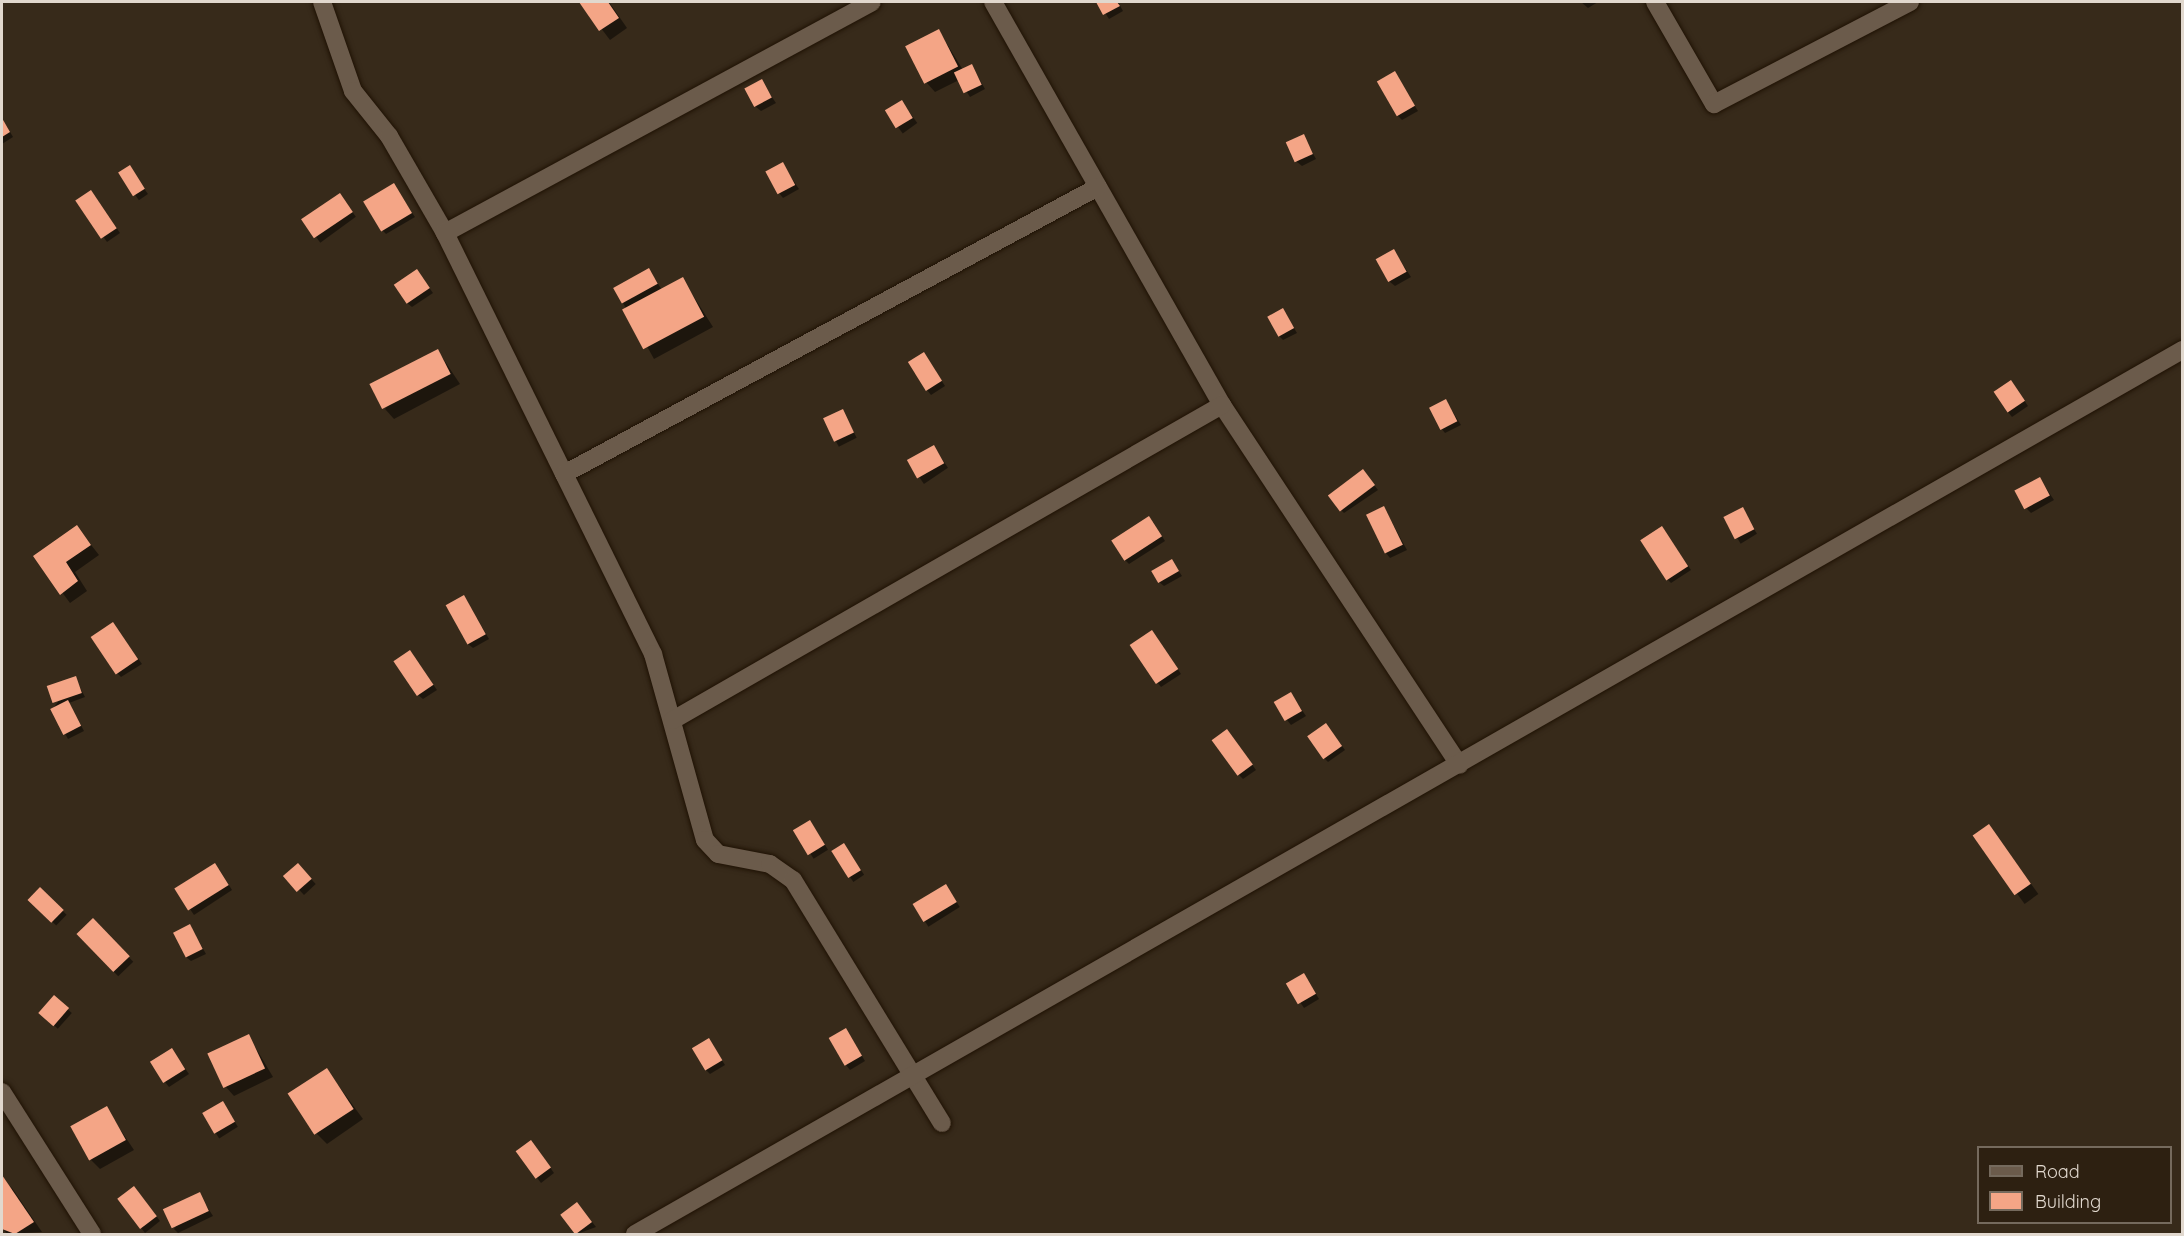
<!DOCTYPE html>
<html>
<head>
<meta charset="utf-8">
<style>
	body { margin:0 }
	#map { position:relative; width:2184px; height:1236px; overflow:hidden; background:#372a1a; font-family:Quicksand,sans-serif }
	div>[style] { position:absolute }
	.shadow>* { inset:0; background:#0007; transform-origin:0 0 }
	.building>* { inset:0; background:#f4a586; transform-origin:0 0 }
	.roads { filter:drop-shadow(0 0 2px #1f1204) drop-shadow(0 0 2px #1f1204) }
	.minor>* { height:18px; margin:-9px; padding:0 9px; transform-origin:9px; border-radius:9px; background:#6b5b4b }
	span { translate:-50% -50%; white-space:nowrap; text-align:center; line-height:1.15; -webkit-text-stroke:6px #2d2011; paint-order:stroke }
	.frame { position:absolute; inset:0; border:3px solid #e1d8ce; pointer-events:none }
	.legend { position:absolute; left:1977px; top:1146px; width:195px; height:78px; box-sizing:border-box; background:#2d2011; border:2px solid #756a5d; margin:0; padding:8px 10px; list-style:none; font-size:18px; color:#e1d8ce }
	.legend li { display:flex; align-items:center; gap:12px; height:30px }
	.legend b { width:30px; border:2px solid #756a5d }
</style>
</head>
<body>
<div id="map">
	<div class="shadow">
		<div style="clip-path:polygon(581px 2px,609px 2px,627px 28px,610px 40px)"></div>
		<div style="clip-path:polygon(1098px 2px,1118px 2px,1123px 11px,1109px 19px)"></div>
		<div style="clip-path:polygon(1581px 2px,1598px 2px,1588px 8px)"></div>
		<div style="clip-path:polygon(939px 31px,963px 70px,972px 66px,985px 89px,970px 97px,959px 80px,935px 92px,926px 82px,908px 46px)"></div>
		<div style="clip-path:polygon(1394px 73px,1418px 111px,1402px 120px,1398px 116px)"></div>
		<div style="clip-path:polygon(761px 81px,776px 103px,761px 111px,756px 107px)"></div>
		<div style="left:902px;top:102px;width:26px;height:18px;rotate:54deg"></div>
		<div style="clip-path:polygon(2px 118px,13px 137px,2px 144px)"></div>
		<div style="clip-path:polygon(1303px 136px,1316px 159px,1302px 166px,1297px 162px)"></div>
		<div style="clip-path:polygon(782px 164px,799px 189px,783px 198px,779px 193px)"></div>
		<div style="left:129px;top:167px;width:33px;height:11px;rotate:55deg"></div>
		<div style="clip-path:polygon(393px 185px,415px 217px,386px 234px,382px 230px)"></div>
		<div style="left:340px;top:195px;width:27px;height:44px;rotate:54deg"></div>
		<div style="clip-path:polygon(95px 196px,120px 233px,107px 242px,77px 200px)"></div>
		<div style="clip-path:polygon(1394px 251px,1411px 277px,1395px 286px,1390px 282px)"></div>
		<div style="clip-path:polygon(649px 270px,662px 290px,682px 278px,713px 327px,654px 359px,623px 303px)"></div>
		<div style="clip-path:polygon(417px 271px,433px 293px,412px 307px,407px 303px)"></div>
		<div style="clip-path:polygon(1283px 310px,1297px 333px,1283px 340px,1279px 336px)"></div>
		<div style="clip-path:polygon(438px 351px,460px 384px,394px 419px,385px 409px)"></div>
		<div style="clip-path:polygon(924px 354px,945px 386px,931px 395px,927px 390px)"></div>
		<div style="clip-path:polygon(2011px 381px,2028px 406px,2012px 417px,2008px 412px)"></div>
		<div style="clip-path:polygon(1446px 401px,1461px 425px,1445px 433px,1441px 428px)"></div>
		<div style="left:843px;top:411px;width:30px;height:20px;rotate:63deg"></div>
		<div style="left:934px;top:447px;width:25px;height:29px;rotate:56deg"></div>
		<div style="clip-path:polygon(1363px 471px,1378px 490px,1344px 513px,1340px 509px)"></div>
		<div style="clip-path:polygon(2040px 479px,2054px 500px,2031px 513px,2027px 509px)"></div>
		<div style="clip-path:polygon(1384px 508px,1407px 550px,1390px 558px,1386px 553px)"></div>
		<div style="left:1742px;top:509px;width:29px;height:19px;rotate:59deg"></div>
		<div style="clip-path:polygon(1153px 522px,1165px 541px,1129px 564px,1125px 560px)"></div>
		<div style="clip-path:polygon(77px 527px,99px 555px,75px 572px,87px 591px,70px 603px,35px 556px)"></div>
		<div style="clip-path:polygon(1662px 528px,1691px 570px,1671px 583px,1667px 579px)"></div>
		<div style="clip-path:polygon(1172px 561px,1182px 576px,1164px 586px,1159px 582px)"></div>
		<div style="clip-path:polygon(464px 596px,489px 639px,473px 648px,468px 644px)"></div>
		<div style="clip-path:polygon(113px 624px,142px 664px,121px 677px,117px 673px)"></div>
		<div style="clip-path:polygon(1156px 636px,1181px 674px,1161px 687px,1157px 682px)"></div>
		<div style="clip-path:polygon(410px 651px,437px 690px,423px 699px,418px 695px)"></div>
		<div style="clip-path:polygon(75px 678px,85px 697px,69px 703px,84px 731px,68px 739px,52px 710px)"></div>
		<div style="clip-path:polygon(1291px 694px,1306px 716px,1291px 725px,1287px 720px)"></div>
		<div style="clip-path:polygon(1326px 725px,1345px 750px,1328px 762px,1324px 758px)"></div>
		<div style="clip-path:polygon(1231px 735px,1256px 770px,1243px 779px,1239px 775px)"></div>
		<div style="left:810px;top:821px;width:34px;height:17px;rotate:58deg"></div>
		<div style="left:1989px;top:826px;width:84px;height:17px;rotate:54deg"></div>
		<div style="left:844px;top:845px;width:36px;height:13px;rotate:56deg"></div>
		<div style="left:298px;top:865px;width:26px;height:16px;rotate:47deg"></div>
		<div style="clip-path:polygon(219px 869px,232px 890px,194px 915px,177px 890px)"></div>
		<div style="left:946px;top:885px;width:26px;height:37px;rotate:58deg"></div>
		<div style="left:40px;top:889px;width:37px;height:15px;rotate:44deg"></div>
		<div style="left:93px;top:920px;width:58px;height:21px;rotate:46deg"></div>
		<div style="clip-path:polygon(190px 926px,206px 954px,191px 961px,186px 957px)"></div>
		<div style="clip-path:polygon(1308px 980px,1319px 999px,1304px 1008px,1288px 984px)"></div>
		<div style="left:54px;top:997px;width:24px;height:21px;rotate:42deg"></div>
		<div style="clip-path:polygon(846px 1030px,865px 1061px,850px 1070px,846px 1065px)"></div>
		<div style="clip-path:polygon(248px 1035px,273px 1077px,234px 1096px,225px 1086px)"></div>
		<div style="clip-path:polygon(709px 1040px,725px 1065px,710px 1074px,706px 1070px)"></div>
		<div style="clip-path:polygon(172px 1050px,189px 1074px,169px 1087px,165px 1082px)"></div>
		<div style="clip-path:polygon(327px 1070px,363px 1119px,327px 1144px,317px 1134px)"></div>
		<div style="left:223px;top:1103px;width:28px;height:22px;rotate:58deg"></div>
		<div style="clip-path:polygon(106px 1108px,134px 1150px,100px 1169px,91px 1160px)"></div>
		<div style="clip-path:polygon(535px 1146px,554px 1173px,541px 1183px,517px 1151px)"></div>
		<div style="clip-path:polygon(2px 1179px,12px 1188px,42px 1232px,7px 1234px,2px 1227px)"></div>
		<div style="clip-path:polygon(138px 1192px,160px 1221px,145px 1233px,119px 1199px)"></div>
		<div style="clip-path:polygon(199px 1194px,213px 1216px,178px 1233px,174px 1229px)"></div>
		<div style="clip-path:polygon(582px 1209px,596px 1227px,577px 1234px,562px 1215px)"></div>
	</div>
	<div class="building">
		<div style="clip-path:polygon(579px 2px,608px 2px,619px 18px,599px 31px)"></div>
		<div style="clip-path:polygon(1096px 2px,1117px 2px,1120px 6px,1103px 15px)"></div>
		<div style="left:939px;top:29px;width:42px;height:38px;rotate:63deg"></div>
		<div style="left:972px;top:64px;width:23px;height:20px;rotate:65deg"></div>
		<div style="left:1395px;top:71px;width:40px;height:21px;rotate:60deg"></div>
		<div style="left:762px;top:79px;width:21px;height:20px;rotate:62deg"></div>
		<div style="left:902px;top:100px;width:21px;height:20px;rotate:59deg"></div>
		<div style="clip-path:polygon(2px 118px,10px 132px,2px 137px)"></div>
		<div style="left:1304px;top:134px;width:22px;height:20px;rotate:66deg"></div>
		<div style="left:783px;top:162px;width:26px;height:20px;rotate:62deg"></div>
		<div style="left:130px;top:165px;width:28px;height:14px;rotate:58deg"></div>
		<div style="left:394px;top:183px;width:35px;height:36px;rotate:59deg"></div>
		<div style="left:91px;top:190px;width:46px;height:19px;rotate:56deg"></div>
		<div style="left:340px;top:193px;width:23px;height:47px;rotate:56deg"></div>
		<div style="left:1394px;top:249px;width:26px;height:21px;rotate:61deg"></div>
		<div style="left:649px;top:268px;width:18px;height:41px;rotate:61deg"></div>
		<div style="left:417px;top:269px;width:23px;height:28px;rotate:56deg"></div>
		<div style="left:683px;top:277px;width:45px;height:69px;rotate:62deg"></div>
		<div style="left:1283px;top:308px;width:23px;height:18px;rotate:61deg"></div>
		<div style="left:438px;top:349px;width:28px;height:77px;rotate:63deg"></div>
		<div style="left:924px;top:352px;width:34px;height:19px;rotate:58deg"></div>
		<div style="left:2011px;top:380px;width:25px;height:21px;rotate:56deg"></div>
		<div style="left:1446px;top:399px;width:25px;height:19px;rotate:63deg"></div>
		<div style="left:843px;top:409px;width:26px;height:22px;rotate:65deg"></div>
		<div style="left:934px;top:445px;width:21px;height:31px;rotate:61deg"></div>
		<div style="left:1363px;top:469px;width:20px;height:44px;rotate:53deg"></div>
		<div style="left:2040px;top:477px;width:21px;height:29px;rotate:62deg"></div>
		<div style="left:1384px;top:506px;width:43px;height:20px;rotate:64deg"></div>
		<div style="left:1743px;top:507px;width:25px;height:22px;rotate:63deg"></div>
		<div style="left:1149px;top:516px;width:24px;height:45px;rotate:57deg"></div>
		<div style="clip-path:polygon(77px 525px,91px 545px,66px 562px,78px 581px,60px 595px,33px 556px)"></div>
		<div style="left:1662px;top:526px;width:48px;height:26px;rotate:57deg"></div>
		<div style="left:1172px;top:559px;width:14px;height:24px;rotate:60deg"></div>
		<div style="left:464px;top:595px;width:45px;height:21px;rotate:61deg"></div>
		<div style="left:113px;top:622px;width:45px;height:27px;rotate:56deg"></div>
		<div style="left:1152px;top:630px;width:47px;height:27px;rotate:56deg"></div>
		<div style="left:410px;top:650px;width:42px;height:20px;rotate:56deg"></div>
		<div style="left:76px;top:676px;width:18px;height:31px;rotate:71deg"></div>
		<div style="left:1291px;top:692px;width:22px;height:20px;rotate:60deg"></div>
		<div style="left:68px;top:700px;width:29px;height:20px;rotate:63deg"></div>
		<div style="left:1326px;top:723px;width:28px;height:23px;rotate:55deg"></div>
		<div style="left:1227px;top:729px;width:44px;height:19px;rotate:54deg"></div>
		<div style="left:810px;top:820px;width:29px;height:20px;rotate:59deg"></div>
		<div style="left:1989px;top:824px;width:73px;height:20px;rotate:55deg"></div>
		<div style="left:844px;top:843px;width:32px;height:15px;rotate:58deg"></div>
		<div style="left:215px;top:863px;width:26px;height:48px;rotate:58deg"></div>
		<div style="left:298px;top:863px;width:21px;height:20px;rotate:49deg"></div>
		<div style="left:946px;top:884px;width:21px;height:39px;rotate:59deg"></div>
		<div style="left:40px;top:887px;width:33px;height:18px;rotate:44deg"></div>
		<div style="left:93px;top:918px;width:53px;height:23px;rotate:46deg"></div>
		<div style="left:190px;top:924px;width:28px;height:19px;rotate:63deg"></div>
		<div style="left:1304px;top:973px;width:24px;height:21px;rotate:60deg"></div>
		<div style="left:54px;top:995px;width:20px;height:24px;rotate:41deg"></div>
		<div style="left:846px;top:1028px;width:32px;height:20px;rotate:60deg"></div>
		<div style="left:249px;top:1034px;width:38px;height:46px;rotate:65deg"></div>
		<div style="left:709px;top:1038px;width:26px;height:20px;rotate:59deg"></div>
		<div style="left:172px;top:1048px;width:25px;height:26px;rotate:58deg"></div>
		<div style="left:327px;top:1068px;width:49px;height:47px;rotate:57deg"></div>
		<div style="left:223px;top:1101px;width:24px;height:24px;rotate:60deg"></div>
		<div style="left:107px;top:1106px;width:39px;height:42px;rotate:61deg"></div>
		<div style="left:531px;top:1140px;width:34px;height:19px;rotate:54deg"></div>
		<div style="clip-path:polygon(2px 1175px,34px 1222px,15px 1234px,2px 1229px)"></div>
		<div style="left:134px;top:1186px;width:38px;height:21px;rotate:53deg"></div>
		<div style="left:200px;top:1192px;width:21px;height:41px;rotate:65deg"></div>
		<div style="left:577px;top:1202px;width:25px;height:21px;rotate:53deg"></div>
	</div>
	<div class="roads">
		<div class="minor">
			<div style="left:322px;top:2px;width:94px;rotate:70.8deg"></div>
			<div style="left:353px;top:91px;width:58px;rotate:51.3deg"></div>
			<div style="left:389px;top:136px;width:112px;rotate:60deg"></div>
			<div style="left:445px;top:233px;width:470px;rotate:63.7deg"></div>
			<div style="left:653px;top:654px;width:193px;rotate:74.4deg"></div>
			<div style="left:705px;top:840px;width:19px;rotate:47deg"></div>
			<div style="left:718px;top:854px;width:53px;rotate:10.9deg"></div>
			<div style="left:770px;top:864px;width:28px;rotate:35deg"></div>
			<div style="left:793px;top:880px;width:285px;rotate:58.5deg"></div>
			<div style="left:993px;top:2px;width:464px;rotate:60.4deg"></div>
			<div style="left:1222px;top:405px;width:431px;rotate:56.6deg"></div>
			<div style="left:1655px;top:2px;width:118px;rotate:60deg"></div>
			<div style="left:1714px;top:104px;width:221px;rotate:-27.5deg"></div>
			<div style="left:445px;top:233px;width:485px;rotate:-28.4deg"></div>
			<div style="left:564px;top:474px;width:606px;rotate:-28.26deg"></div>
			<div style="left:673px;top:720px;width:633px;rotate:-29.85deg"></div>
			<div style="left:2px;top:1092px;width:168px;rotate:57.6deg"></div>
			<div style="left:635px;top:1234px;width:1782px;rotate:-29.74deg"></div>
		</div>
	</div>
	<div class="frame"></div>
	<ul class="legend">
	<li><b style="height:8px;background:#6b5b4b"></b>Road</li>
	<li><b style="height:16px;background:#f4a586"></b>Building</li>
	</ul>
</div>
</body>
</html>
